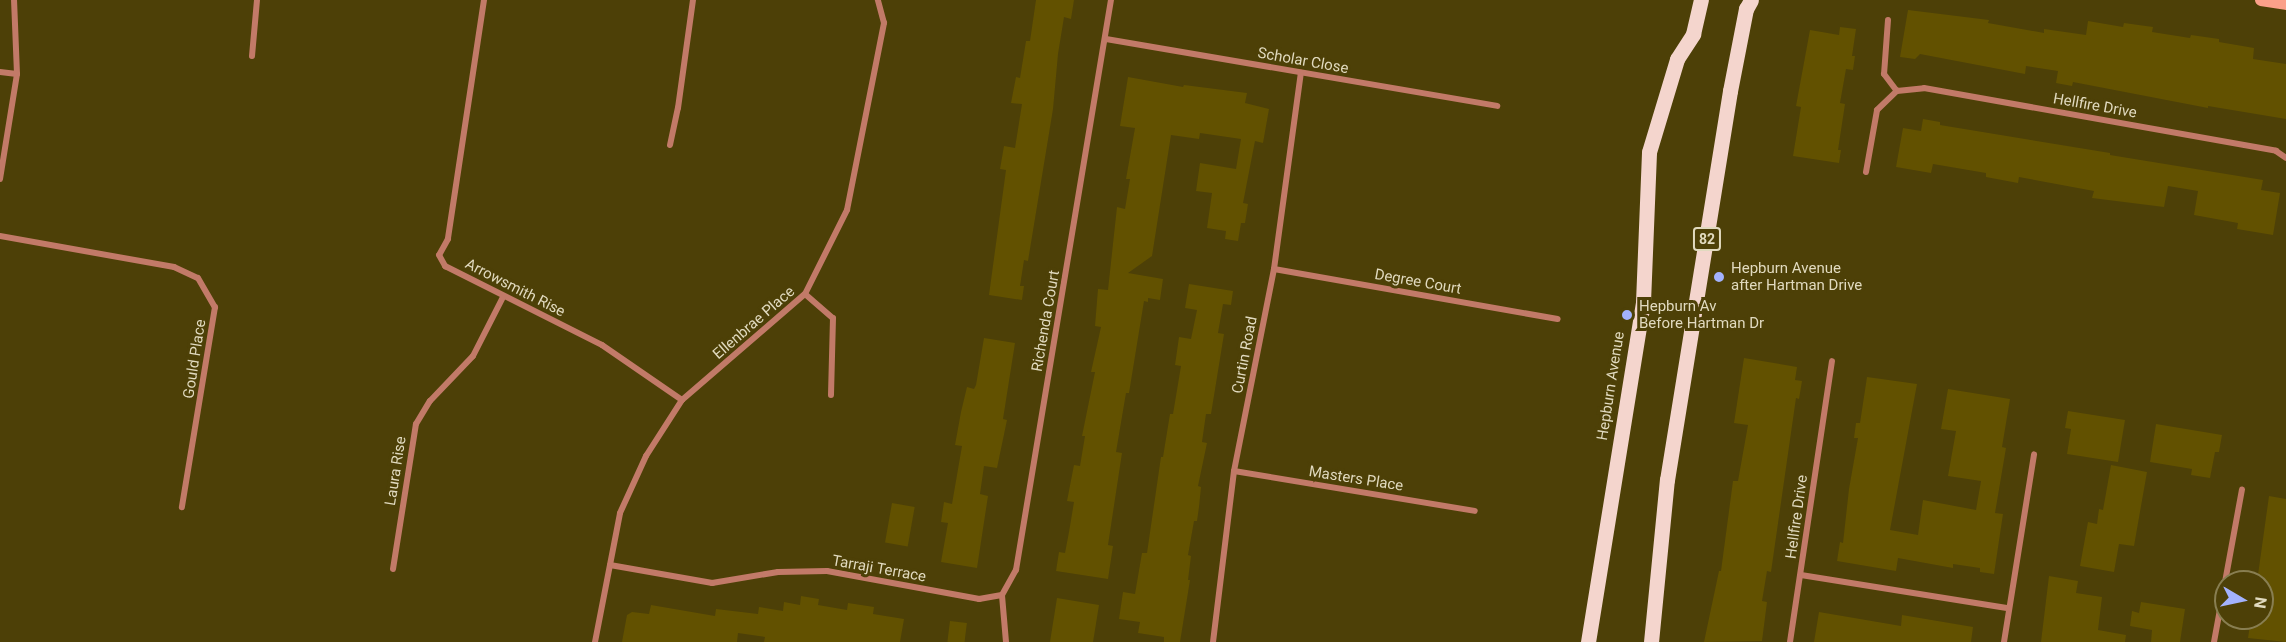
<!DOCTYPE html>
<html>
<head>
<meta charset="utf-8">
<style>
	body { margin:0 }
	#map { position:relative; width:2286px; height:642px; overflow:hidden; background:#4d4007; font-family:Roboto,sans-serif }
	div>[style] { position:absolute }
	.building>* { inset:0; background:#625100; transform-origin:0 0 }
	.minor>* { height:6px; margin:-3px; padding:0 3px; transform-origin:3px; border-radius:3px; background:#c27a68 }
	.secondary>* { height:12px; margin:-6px; padding:0 6px; transform-origin:6px; border-radius:6px; background:#fba089 }
	.primary>* { height:15px; margin:-7.5px; padding:0 7.5px; transform-origin:7.5px; border-radius:7.5px; background:#f4d5cd }
	.dots>* { width:16px; height:16px; translate:-50% -50%; box-sizing:border-box; border:3px solid #4d4007; border-radius:50% }
	span { translate:-50% -50%; white-space:nowrap; text-align:center; line-height:1.15; -webkit-text-stroke:6px #4d4007; paint-order:stroke }
	.shield-label span { padding:2px 4px; background:#4d4007; border:2px solid; border-radius:4px; -webkit-text-stroke-width:0 }
	.shield-label { font-size:14px; color:#e1dabf; font-weight:700 }
	.street-label { font-size:15px; color:#e1dabf }
	.poi-label { font-size:15px; color:#e1dabf }
	.left { translate:0 -50%; text-align:left }
	.north { position:absolute; left:2214px; top:570px; width:60px; height:60px; box-sizing:border-box; background:#4d4007; border:2px solid #887e51; border-radius:50%; rotate:99deg; font-size:16px; font-weight:700; line-height:24px; text-align:center; color:#e1dabf }
	.north::after { content:''; display:block; margin:auto; width:21px; height:27px; background:#a3b2fd; clip-path:polygon(50% 0,100% 100%,50% 72%,0 100%) }
</style>
</head>
<body>
<div id="map">
	<div class="building">
		<div style="clip-path:polygon(1036px 0,1074px 0,1071px 19px,1064px 17px,1058px 54px,1053px 109px,1028px 261px,1024px 260px,1020px 286px,1024px 286px,1022px 300px,989px 295px,1006px 170px,1000px 169px,1004px 146px,1015px 148px,1022px 104px,1011px 103px,1016px 77px,1020px 78px,1026px 41px,1030px 41px)"></div>
		<div style="clip-path:polygon(1908px 10px,1989px 20px,1988px 23px,2044px 33px,2044px 29px,2086px 35px,2088px 21px,2123px 27px,2124px 23px,2153px 27px,2152px 32px,2190px 38px,2191px 35px,2219px 39px,2219px 42px,2254px 48px,2253px 59px,2286px 64px,2286px 119px,2208px 106px,2208px 108px,2073px 82px,2072px 86px,2056px 83px,2058px 71px,2026px 66px,2025px 74px,1920px 54px,1915px 59px,1900px 57px)"></div>
		<div style="clip-path:polygon(1840px 27px,1856px 29px,1852px 56px,1855px 56px,1853px 70px,1846px 69px,1840px 103px,1845px 104px,1838px 150px,1841px 150px,1839px 163px,1793px 156px,1801px 107px,1796px 106px,1810px 30px,1839px 35px)"></div>
		<div style="clip-path:polygon(1128px 77px,1183px 87px,1184px 85px,1247px 93px,1245px 103px,1269px 109px,1263px 143px,1255px 141px,1243px 203px,1248px 204px,1245px 223px,1241px 223px,1238px 241px,1225px 239px,1226px 231px,1207px 228px,1212px 193px,1196px 191px,1200px 163px,1236px 169px,1241px 139px,1200px 133px,1199px 139px,1171px 135px,1152px 256px,1128px 273px,1163px 279px,1160px 300px,1148px 298px,1148px 302px,1144px 301px,1129px 393px,1126px 393px,1116px 452px,1122px 453px,1108px 545px,1113px 546px,1108px 579px,1056px 571px,1059px 552px,1065px 553px,1069px 532px,1074px 502px,1067px 501px,1074px 465px,1080px 466px,1085px 436px,1082px 436px,1095px 372px,1091px 372px,1101px 327px,1095px 326px,1098px 289px,1108px 290px,1117px 207px,1125px 209px,1130px 179px,1126px 179px,1135px 128px,1120px 126px)"></div>
		<div style="clip-path:polygon(1923px 119px,1940px 122px,1940px 125px,2110px 153px,2110px 155px,2263px 180px,2261px 190px,2280px 193px,2273px 235px,2237px 229px,2238px 223px,2194px 215px,2198px 191px,2168px 186px,2164px 207px,2092px 198px,2094px 191px,2019px 177px,2018px 183px,1986px 177px,1986px 173px,1933px 164px,1931px 173px,1896px 167px,1903px 128px,1921px 131px)"></div>
		<div style="clip-path:polygon(1189px 284px,1233px 291px,1231px 305px,1223px 304px,1218px 333px,1224px 334px,1211px 414px,1206px 414px,1202px 442px,1207px 443px,1198px 486px,1201px 487px,1199px 507px,1197px 521px,1194px 521px,1188px 555px,1191px 556px,1188px 580px,1190px 580px,1180px 642px,1164px 642px,1164px 637px,1138px 633px,1140px 622px,1119px 619px,1123px 592px,1135px 594px,1142px 553px,1147px 553px,1161px 457px,1163px 457px,1170px 414px,1173px 414px,1181px 366px,1175px 365px,1179px 337px,1191px 339px,1197px 310px,1185px 308px)"></div>
		<div style="clip-path:polygon(984px 338px,1015px 343px,1003px 419px,1007px 420px,997px 468px,984px 466px,980px 494px,988px 496px,977px 568px,941px 562px,948px 523px,941px 522px,944px 502px,952px 504px,962px 446px,955px 445px,961px 412px,967px 387px,974px 389px,976px 385px)"></div>
		<div style="clip-path:polygon(1744px 358px,1797px 367px,1795px 380px,1802px 381px,1799px 399px,1796px 398px,1771px 572px,1767px 571px,1762px 601px,1767px 602px,1762px 641px,1704px 642px,1719px 571px,1721px 571px,1733px 481px,1738px 481px,1748px 425px,1734px 423px)"></div>
		<div style="clip-path:polygon(1867px 377px,1917px 384px,1890px 530px,1918px 535px,1923px 500px,1976px 510px,1981px 481px,1948px 476px,1956px 431px,1941px 429px,1948px 389px,2010px 399px,2002px 447px,2006px 448px,1995px 513px,2003px 514px,1994px 574px,1980px 572px,1980px 568px,1953px 564px,1953px 568px,1898px 558px,1896px 571px,1837px 561px,1840px 542px,1843px 543px,1849px 489px,1858px 438px,1854px 438px,1856px 423px,1860px 423px)"></div>
		<div style="clip-path:polygon(2068px 411px,2125px 420px,2118px 462px,2067px 454px,2071px 429px,2065px 428px)"></div>
		<div style="clip-path:polygon(2156px 424px,2222px 435px,2219px 452px,2215px 452px,2210px 478px,2191px 475px,2192px 469px,2150px 462px)"></div>
		<div style="clip-path:polygon(2111px 465px,2147px 472px,2134px 546px,2119px 544px,2114px 572px,2080px 566px,2088px 522px,2097px 524px,2099px 509px,2103px 510px)"></div>
		<div style="clip-path:polygon(2269px 496px,2286px 499px,2286px 642px,2248px 638px,2251px 618px,2262px 618px,2262px 582px,2257px 582px)"></div>
		<div style="left:892px;top:503px;width:23px;height:40px;rotate:10deg"></div>
		<div style="clip-path:polygon(2049px 576px,2078px 581px,2076px 593px,2102px 597px,2098px 630px,2126px 635px,2125px 642px,2041px 642px)"></div>
		<div style="clip-path:polygon(801px 596px,819px 599px,818px 605px,847px 610px,848px 603px,874px 607px,873px 614px,904px 619px,900px 642px,764px 642px,765px 637px,738px 633px,737px 642px,622px 642px,627px 615px,632px 612px,649px 614px,651px 605px,715px 616px,716px 609px,758px 614px,759px 607px,783px 611px,784px 602px,800px 605px)"></div>
		<div style="clip-path:polygon(1057px 598px,1099px 605px,1093px 642px,1050px 642px)"></div>
		<div style="clip-path:polygon(2141px 602px,2185px 609px,2180px 642px,2151px 642px,2152px 630px,2130px 626px,2132px 611px,2139px 613px)"></div>
		<div style="clip-path:polygon(1819px 612px,1901px 626px,1902px 615px,1973px 627px,1971px 642px,1814px 642px)"></div>
		<div style="left:950px;top:621px;width:17px;height:21px;rotate:7deg"></div>
	</div>
	<div class="minor">
		<div style="left:484px;top:0;width:242px;rotate:98.6deg"></div>
		<div style="left:448px;top:239px;width:18px;rotate:119deg"></div>
		<div style="left:439px;top:255px;width:13px;rotate:61deg"></div>
		<div style="left:445px;top:266px;width:176px;rotate:26.7deg"></div>
		<div style="left:602px;top:345px;width:97px;rotate:34.5deg"></div>
		<div style="left:1888px;top:20px;width:54px;rotate:94.2deg"></div>
		<div style="left:1884px;top:74px;width:21px;rotate:53deg"></div>
		<div style="left:1106px;top:39px;width:397px;rotate:9.7deg"></div>
		<div style="left:252px;top:56px;width:56px;rotate:-84.9deg"></div>
		<div style="left:0;top:72px;width:17px;rotate:7deg"></div>
		<div style="left:670px;top:145px;width:38px;rotate:-78deg"></div>
		<div style="left:678px;top:108px;width:109px;rotate:-82.1deg"></div>
		<div style="left:1866px;top:172px;width:63px;rotate:-79.9deg"></div>
		<div style="left:1877px;top:110px;width:28px;rotate:-44deg"></div>
		<div style="left:1897px;top:91px;width:27px;rotate:-6deg"></div>
		<div style="left:1924px;top:88px;width:358px;rotate:10.1deg"></div>
		<div style="left:2276px;top:151px;width:12px;rotate:35deg"></div>
		<div style="left:0;top:179px;width:106px;rotate:-80.8deg"></div>
		<div style="left:17px;top:74px;width:74px;rotate:-92.3deg"></div>
		<div style="left:0;top:236px;width:177px;rotate:10.1deg"></div>
		<div style="left:174px;top:267px;width:26px;rotate:25deg"></div>
		<div style="left:198px;top:278px;width:34px;rotate:60deg"></div>
		<div style="left:215px;top:307px;width:203px;rotate:99.4deg"></div>
		<div style="left:1274px;top:269px;width:288px;rotate:10deg"></div>
		<div style="left:805px;top:294px;width:37px;rotate:41deg"></div>
		<div style="left:833px;top:318px;width:77px;rotate:91.5deg"></div>
		<div style="left:1234px;top:471px;width:244px;rotate:9.4deg"></div>
		<div style="left:610px;top:565px;width:104px;rotate:10deg"></div>
		<div style="left:712px;top:583px;width:67px;rotate:-9.5deg"></div>
		<div style="left:778px;top:572px;width:49px;rotate:-1.2deg"></div>
		<div style="left:827px;top:571px;width:155px;rotate:10.4deg"></div>
		<div style="left:979px;top:599px;width:23px;rotate:-10deg"></div>
		<div style="left:393px;top:569px;width:147px;rotate:-81deg"></div>
		<div style="left:416px;top:424px;width:27px;rotate:-59deg"></div>
		<div style="left:430px;top:401px;width:62px;rotate:-46.3deg"></div>
		<div style="left:473px;top:356px;width:66px;rotate:-63deg"></div>
		<div style="left:1801px;top:575px;width:210px;rotate:9.1deg"></div>
		<div style="left:595px;top:642px;width:131px;rotate:-79deg"></div>
		<div style="left:620px;top:513px;width:63px;rotate:-65.5deg"></div>
		<div style="left:646px;top:456px;width:67px;rotate:-57.3deg"></div>
		<div style="left:682px;top:400px;width:162px;rotate:-40.8deg"></div>
		<div style="left:805px;top:294px;width:94px;rotate:-63.4deg"></div>
		<div style="left:847px;top:210px;width:191px;rotate:-78.8deg"></div>
		<div style="left:884px;top:23px;width:24px;rotate:-105deg"></div>
		<div style="left:1006px;top:642px;width:47px;rotate:-94.9deg"></div>
		<div style="left:1002px;top:595px;width:29px;rotate:-61deg"></div>
		<div style="left:1016px;top:570px;width:578px;rotate:-80.54deg"></div>
		<div style="left:1213px;top:642px;width:172px;rotate:-83deg"></div>
		<div style="left:1234px;top:471px;width:206px;rotate:-78.8deg"></div>
		<div style="left:1274px;top:269px;width:198px;rotate:-82.2deg"></div>
		<div style="left:1790px;top:642px;width:284px;rotate:-81.5deg"></div>
		<div style="left:2004px;top:642px;width:190px;rotate:-80.9deg"></div>
		<div style="left:2214px;top:642px;width:155px;rotate:-79.6deg"></div>
	</div>
	<div class="secondary">
		<div style="left:2261px;top:0;width:25px;rotate:9deg"></div>
	</div>
	<div class="primary">
		<div style="left:1588px;top:642px;width:344px;rotate:-80.8deg"></div>
		<div style="left:1643px;top:302px;width:150px;rotate:-87.7deg"></div>
		<div style="left:1649px;top:152px;width:97px;rotate:-73.2deg"></div>
		<div style="left:1677px;top:59px;width:30px;rotate:-57deg"></div>
		<div style="left:1693px;top:34px;width:35px;rotate:-77deg"></div>
		<div style="left:1651px;top:642px;width:163px;rotate:-84.4deg"></div>
		<div style="left:1667px;top:480px;width:394px;rotate:-80.8deg"></div>
		<div style="left:1730px;top:91px;width:84px;rotate:-79deg"></div>
		<div style="left:1746px;top:9px;width:10px;rotate:-61deg"></div>
	</div>
	<div class="dots">
		<div style="left:1719px;top:277px;background:#a3b2fd"></div>
		<div style="left:1627px;top:315px;background:#a3b2fd"></div>
	</div>
	<div class="shield-label">
		<span style="left:1707px;top:239px">82</span>
	</div>
	<div class="street-label">
		<span style="left:1303px;top:61px;rotate:10deg">Scholar Close</span>
		<span style="left:2095px;top:106px;rotate:10deg">Hellfire Drive</span>
		<span style="left:1418px;top:282px;rotate:10deg">Degree Court</span>
		<span style="left:515px;top:288px;rotate:27deg">Arrowsmith Rise</span>
		<span style="left:1046px;top:321px;rotate:-80deg">Richenda Court</span>
		<span style="left:754px;top:323px;rotate:-41deg">Ellenbrae Place</span>
		<span style="left:1245px;top:355px;rotate:-79deg">Curtin Road</span>
		<span style="left:195px;top:359px;rotate:-81deg">Gould Place</span>
		<span style="left:1611px;top:386px;rotate:-81deg">Hepburn Avenue</span>
		<span style="left:396px;top:471px;rotate:-81deg">Laura Rise</span>
		<span style="left:1356px;top:479px;rotate:9deg">Masters Place</span>
		<span style="left:1797px;top:517px;rotate:-82deg">Hellfire Drive</span>
		<span style="left:879px;top:569px;rotate:10deg">Tarraji Terrace</span>
	</div>
	<div class="poi-label">
		<span class="left" style="left:1731px;top:277px">Hepburn Avenue<br>after Hartman Drive</span>
		<span class="left" style="left:1639px;top:315px">Hepburn Av<br>Before Hartman Dr</span>
	</div>
	<div class="north">N</div>
</div>
</body>
</html>
